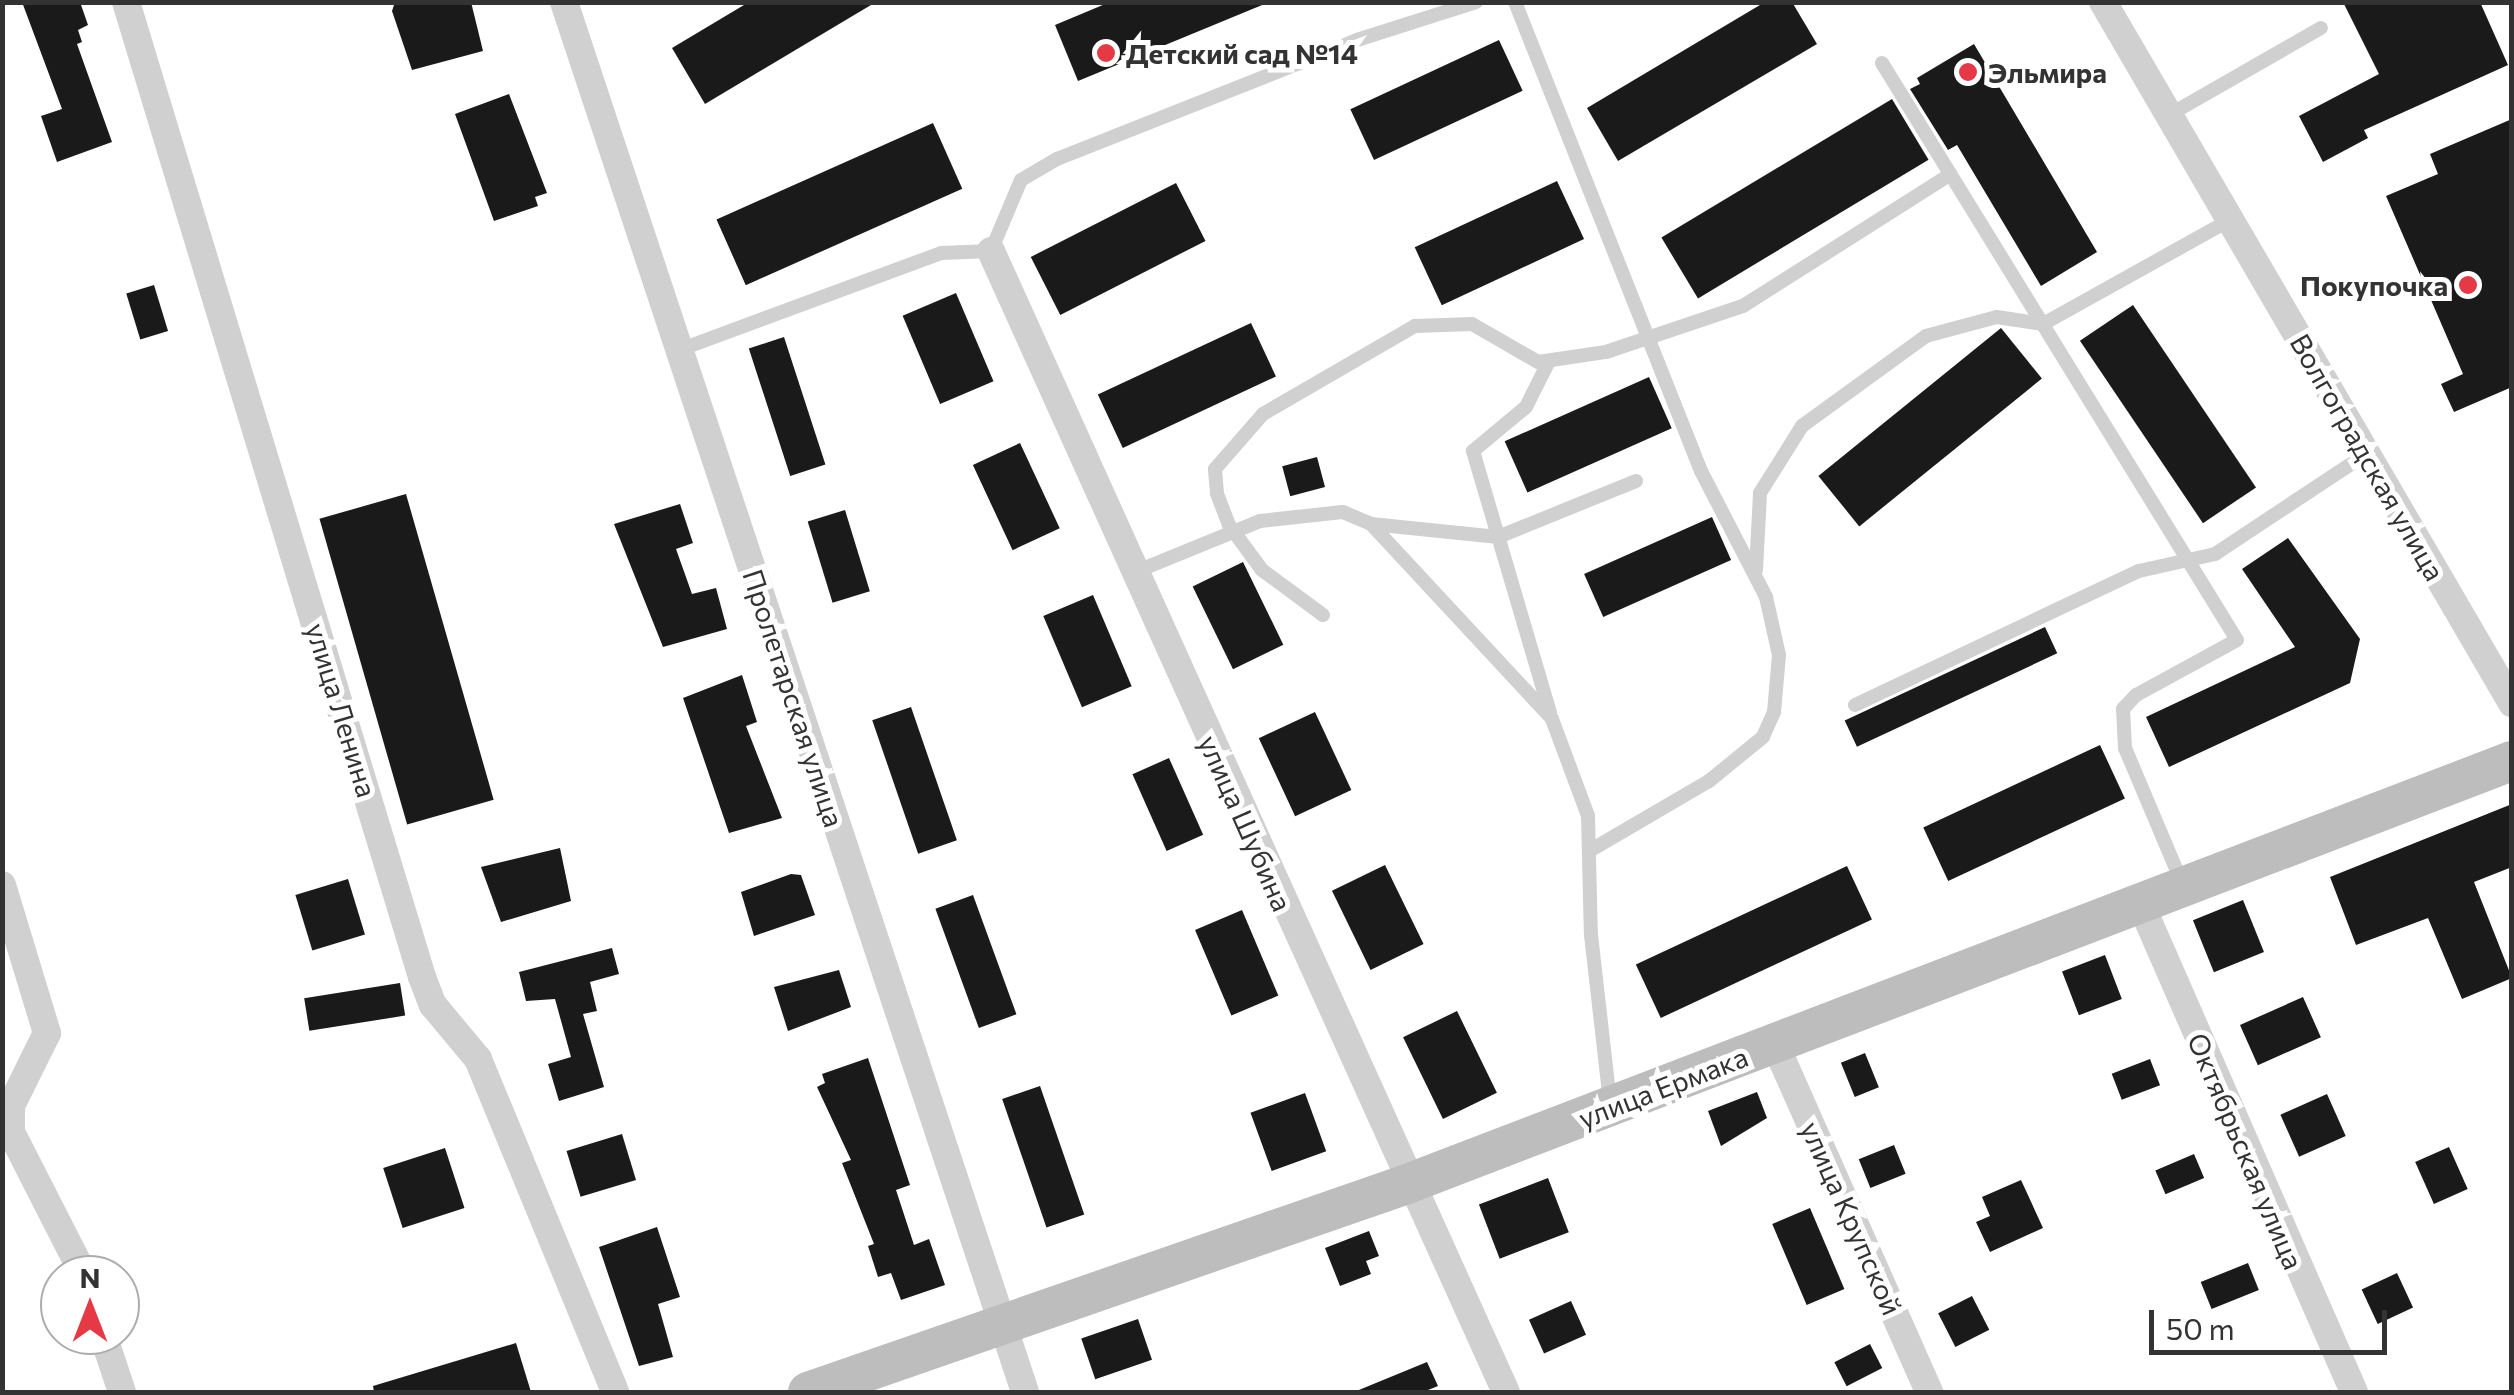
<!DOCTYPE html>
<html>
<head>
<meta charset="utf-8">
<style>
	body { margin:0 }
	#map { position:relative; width:2514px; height:1395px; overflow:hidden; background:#fff; font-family:Commissioner,sans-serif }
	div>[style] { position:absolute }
	.building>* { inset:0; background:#1a1a1a; transform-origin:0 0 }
	.lane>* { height:14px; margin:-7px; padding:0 7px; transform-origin:7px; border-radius:7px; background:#d0d0d0 }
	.street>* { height:28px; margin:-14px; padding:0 14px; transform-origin:14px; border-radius:14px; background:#d0d0d0 }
	.secondary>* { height:40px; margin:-20px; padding:0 20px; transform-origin:20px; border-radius:20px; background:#bdbdbd }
	.dots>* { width:28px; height:28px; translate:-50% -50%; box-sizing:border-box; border:5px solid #fff; border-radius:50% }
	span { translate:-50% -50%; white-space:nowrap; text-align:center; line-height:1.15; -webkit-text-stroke:10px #fff; paint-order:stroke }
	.poi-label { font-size:28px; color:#333; font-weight:700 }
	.left { translate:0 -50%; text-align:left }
	.right { translate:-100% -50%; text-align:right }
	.street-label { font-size:28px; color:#333 }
	.frame { position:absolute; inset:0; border:5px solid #333; pointer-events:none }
	.north { position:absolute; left:40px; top:1255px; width:100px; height:100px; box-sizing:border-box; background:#fff; border:2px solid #adadad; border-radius:50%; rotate:0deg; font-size:28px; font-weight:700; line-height:40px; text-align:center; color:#333 }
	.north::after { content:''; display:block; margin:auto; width:35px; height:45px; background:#e63946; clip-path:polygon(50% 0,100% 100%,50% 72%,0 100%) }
	.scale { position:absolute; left:2149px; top:1310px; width:238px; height:45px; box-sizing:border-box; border:5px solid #333; border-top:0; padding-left:12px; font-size:30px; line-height:35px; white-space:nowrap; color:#333; -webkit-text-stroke:8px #fff; paint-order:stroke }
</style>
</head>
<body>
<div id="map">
	<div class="building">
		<div style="clip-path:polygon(22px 2px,80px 2px,88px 25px,78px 30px,82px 42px,77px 44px,112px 142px,57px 162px,41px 116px,62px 109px)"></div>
		<div style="clip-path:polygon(395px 2px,471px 2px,483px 51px,412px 70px,392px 11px)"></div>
		<div style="clip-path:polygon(749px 2px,876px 2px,705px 104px,672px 48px)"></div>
		<div style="clip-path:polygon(1110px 2px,1267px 2px,1267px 3px,1078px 81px,1055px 25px)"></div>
		<div style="clip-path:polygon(1765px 2px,1792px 2px,1817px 44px,1618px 161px,1587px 108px)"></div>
		<div style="clip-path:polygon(2343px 2px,2480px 2px,2508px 65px,2364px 130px,2368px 138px,2323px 162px,2299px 116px,2379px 74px)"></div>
		<div style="left:1499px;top:40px;width:56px;height:164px;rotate:65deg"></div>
		<div style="clip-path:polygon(1974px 44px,2097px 252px,2041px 286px,1957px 145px,1948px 150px,1910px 89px,1920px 84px,1917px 78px)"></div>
		<div style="clip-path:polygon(509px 94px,547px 193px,535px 197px,538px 206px,494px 221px,455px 114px)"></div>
		<div style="left:1892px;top:99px;width:71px;height:269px;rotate:59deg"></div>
		<div style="clip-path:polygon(2512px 119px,2512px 387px,2454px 412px,2441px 384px,2463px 374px,2386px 196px,2438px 174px,2430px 154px)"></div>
		<div style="left:933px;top:123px;width:72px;height:237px;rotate:66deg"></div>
		<div style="left:1557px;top:181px;width:64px;height:157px;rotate:65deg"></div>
		<div style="left:1176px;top:183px;width:65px;height:163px;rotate:63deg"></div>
		<div style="left:154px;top:285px;width:48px;height:29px;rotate:73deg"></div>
		<div style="left:956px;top:293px;width:96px;height:58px;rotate:67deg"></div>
		<div style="left:2133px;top:305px;width:220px;height:64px;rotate:56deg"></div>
		<div style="left:1251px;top:323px;width:59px;height:169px;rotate:65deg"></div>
		<div style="left:2001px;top:328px;width:65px;height:235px;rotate:51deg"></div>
		<div style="left:784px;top:337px;width:134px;height:37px;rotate:72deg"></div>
		<div style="left:1649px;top:377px;width:56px;height:158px;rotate:66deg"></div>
		<div style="left:1020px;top:443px;width:94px;height:52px;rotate:65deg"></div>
		<div style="left:1317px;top:457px;width:31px;height:36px;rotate:75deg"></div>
		<div style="left:406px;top:494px;width:318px;height:90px;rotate:74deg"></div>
		<div style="clip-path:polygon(680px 504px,693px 543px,676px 549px,692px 594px,716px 588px,727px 629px,663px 647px,614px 524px)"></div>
		<div style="left:845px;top:510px;width:85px;height:39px;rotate:73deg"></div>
		<div style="left:1712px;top:517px;width:47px;height:140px;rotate:66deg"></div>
		<div style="clip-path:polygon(2288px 538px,2360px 639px,2350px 683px,2169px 767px,2146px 717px,2295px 647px,2242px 569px)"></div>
		<div style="left:1243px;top:562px;width:92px;height:56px;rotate:64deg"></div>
		<div style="left:1093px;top:595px;width:99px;height:54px;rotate:67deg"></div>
		<div style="left:2045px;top:627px;width:29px;height:221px;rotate:65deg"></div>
		<div style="clip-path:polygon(742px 675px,757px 722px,746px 726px,782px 818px,729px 833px,683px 698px)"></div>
		<div style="left:911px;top:707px;width:141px;height:41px;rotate:71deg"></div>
		<div style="left:1315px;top:712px;width:86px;height:62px;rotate:65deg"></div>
		<div style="left:2100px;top:745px;width:59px;height:195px;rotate:65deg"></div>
		<div style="left:1169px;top:758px;width:84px;height:40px;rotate:66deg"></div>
		<div style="clip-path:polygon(2512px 804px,2512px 867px,2474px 882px,2512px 978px,2462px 999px,2428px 918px,2356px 945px,2330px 877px)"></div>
		<div style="clip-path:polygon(560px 848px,571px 901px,501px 922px,481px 867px)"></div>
		<div style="left:1385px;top:865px;width:88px;height:59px;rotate:64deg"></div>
		<div style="left:1847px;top:866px;width:59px;height:233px;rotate:65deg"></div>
		<div style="clip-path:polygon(791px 874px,801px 875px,815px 915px,754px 936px,741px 892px)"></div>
		<div style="left:348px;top:879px;width:58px;height:55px;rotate:73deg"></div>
		<div style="left:973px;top:895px;width:127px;height:40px;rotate:70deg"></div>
		<div style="left:2243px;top:900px;width:56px;height:54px;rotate:68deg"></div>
		<div style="left:1242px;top:910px;width:93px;height:51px;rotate:67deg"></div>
		<div style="clip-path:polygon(612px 948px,619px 974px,590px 982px,597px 1011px,583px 1014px,604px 1087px,559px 1101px,548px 1064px,571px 1057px,555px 999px,526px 1001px,519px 972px)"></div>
		<div style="left:2105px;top:955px;width:47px;height:46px;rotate:69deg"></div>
		<div style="clip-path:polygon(839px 970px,851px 1007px,788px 1031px,774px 987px)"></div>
		<div style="left:400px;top:983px;width:33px;height:97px;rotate:81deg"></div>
		<div style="left:2303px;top:997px;width:44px;height:69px;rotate:66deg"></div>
		<div style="left:1457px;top:1011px;width:91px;height:60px;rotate:64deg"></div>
		<div style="left:1865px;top:1053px;width:37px;height:26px;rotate:68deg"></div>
		<div style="clip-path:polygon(868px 1058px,910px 1185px,896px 1190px,914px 1245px,929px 1239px,945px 1285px,901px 1300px,891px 1273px,878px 1277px,868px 1246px,874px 1244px,842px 1163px,851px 1160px,817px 1087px,825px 1083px,822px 1074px)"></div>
		<div style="left:2150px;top:1059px;width:28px;height:41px;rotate:69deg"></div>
		<div style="left:1040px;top:1086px;width:136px;height:40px;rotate:71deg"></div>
		<div style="clip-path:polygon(1757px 1092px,1767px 1118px,1721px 1146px,1708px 1111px)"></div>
		<div style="left:1305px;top:1093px;width:62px;height:58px;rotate:70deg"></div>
		<div style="left:2327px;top:1094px;width:46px;height:51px;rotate:66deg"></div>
		<div style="left:622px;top:1134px;width:48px;height:58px;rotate:73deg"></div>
		<div style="left:1894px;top:1145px;width:31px;height:38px;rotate:68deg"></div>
		<div style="left:2449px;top:1147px;width:46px;height:37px;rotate:66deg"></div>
		<div style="left:445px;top:1148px;width:63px;height:65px;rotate:72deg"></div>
		<div style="left:2194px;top:1154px;width:26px;height:42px;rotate:67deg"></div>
		<div style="left:1548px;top:1178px;width:58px;height:74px;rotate:69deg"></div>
		<div style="clip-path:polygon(2021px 1180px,2043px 1228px,1990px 1252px,1976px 1222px,1990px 1216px,1982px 1197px)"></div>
		<div style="left:1810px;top:1208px;width:88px;height:41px;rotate:67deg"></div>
		<div style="clip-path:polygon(657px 1227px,680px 1297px,658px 1304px,673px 1357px,639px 1366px,599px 1247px)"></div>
		<div style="clip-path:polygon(1369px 1231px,1379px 1256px,1366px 1261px,1371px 1274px,1340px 1286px,1325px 1248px)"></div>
		<div style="left:2248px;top:1263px;width:29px;height:51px;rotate:68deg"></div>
		<div style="left:2397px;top:1273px;width:38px;height:39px;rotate:65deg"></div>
		<div style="left:1972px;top:1296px;width:38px;height:38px;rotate:63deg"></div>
		<div style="left:1571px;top:1301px;width:37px;height:46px;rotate:66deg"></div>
		<div style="left:1138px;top:1319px;width:43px;height:60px;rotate:71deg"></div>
		<div style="clip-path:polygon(516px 1343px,531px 1392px,374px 1392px,373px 1386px)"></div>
		<div style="left:1870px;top:1344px;width:27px;height:40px;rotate:63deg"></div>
		<div style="clip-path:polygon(1427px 1362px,1438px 1386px,1423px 1392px,1354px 1392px)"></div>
	</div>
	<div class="lane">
		<div style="left:1515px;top:2px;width:505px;rotate:68.37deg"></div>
		<div style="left:1701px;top:471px;width:142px;rotate:62.7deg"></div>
		<div style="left:1766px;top:597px;width:59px;rotate:77.4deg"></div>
		<div style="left:1779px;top:655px;width:57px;rotate:95deg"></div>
		<div style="left:1774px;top:712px;width:27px;rotate:114deg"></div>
		<div style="left:1763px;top:737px;width:70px;rotate:140.8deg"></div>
		<div style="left:1709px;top:781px;width:139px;rotate:149.7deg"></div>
		<div style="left:1882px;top:63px;width:677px;rotate:58.4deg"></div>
		<div style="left:2237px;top:640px;width:115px;rotate:151.4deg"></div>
		<div style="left:2136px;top:695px;width:19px;rotate:133deg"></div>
		<div style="left:2123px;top:709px;width:39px;rotate:87deg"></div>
		<div style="left:2125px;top:748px;width:149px;rotate:67.1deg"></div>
		<div style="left:2169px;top:115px;width:175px;rotate:-29.8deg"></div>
		<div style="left:679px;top:350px;width:279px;rotate:-20.3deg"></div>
		<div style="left:941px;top:253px;width:50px;rotate:-2.3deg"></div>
		<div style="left:991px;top:251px;width:77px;rotate:-67.1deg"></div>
		<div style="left:1021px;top:180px;width:42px;rotate:-30.3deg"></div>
		<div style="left:1057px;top:159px;width:323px;rotate:-21.6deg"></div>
		<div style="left:1357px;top:40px;width:125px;rotate:-17.7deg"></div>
		<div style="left:1549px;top:361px;width:51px;rotate:116.6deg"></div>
		<div style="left:1526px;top:407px;width:69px;rotate:140.3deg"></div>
		<div style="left:1473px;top:451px;width:273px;rotate:73.6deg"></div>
		<div style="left:1371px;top:524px;width:128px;rotate:5.8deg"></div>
		<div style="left:1498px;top:537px;width:149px;rotate:-22.1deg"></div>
		<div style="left:1756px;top:570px;width:77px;rotate:-87deg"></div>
		<div style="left:1760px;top:493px;width:79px;rotate:-57.9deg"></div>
		<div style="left:1802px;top:426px;width:153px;rotate:-36deg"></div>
		<div style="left:1926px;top:336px;width:73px;rotate:-15deg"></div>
		<div style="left:1997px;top:317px;width:47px;rotate:8.7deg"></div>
		<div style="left:2043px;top:324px;width:214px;rotate:-29.1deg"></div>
		<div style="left:1135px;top:572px;width:135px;rotate:-22.2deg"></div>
		<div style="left:1260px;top:521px;width:83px;rotate:-6.2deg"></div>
		<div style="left:1343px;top:512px;width:30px;rotate:23deg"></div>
		<div style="left:1371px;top:524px;width:266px;rotate:47.1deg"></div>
		<div style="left:1552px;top:719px;width:103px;rotate:69.6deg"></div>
		<div style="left:1588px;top:816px;width:119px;rotate:88.6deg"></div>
		<div style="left:1591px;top:935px;width:167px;rotate:83.5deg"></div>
		<div style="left:1323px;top:615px;width:76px;rotate:-143.6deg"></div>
		<div style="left:1262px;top:570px;width:56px;rotate:-126.3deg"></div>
		<div style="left:1229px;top:525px;width:34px;rotate:-111deg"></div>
		<div style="left:1217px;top:493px;width:24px;rotate:-95deg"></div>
		<div style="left:1215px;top:469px;width:73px;rotate:-48.9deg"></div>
		<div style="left:1263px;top:414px;width:176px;rotate:-30.1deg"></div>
		<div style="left:1415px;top:326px;width:57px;rotate:-2deg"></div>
		<div style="left:1472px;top:324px;width:76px;rotate:29.9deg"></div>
		<div style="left:1538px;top:362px;width:69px;rotate:-8.4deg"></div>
		<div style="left:1606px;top:352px;width:145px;rotate:-18.6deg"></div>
		<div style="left:1743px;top:306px;width:246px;rotate:-32.4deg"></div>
		<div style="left:1855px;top:705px;width:314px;rotate:-25.3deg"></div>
		<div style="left:2139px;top:571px;width:78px;rotate:-12.6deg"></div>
		<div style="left:2215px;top:554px;width:181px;rotate:-33.5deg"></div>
	</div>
	<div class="street">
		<div style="left:126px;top:2px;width:1019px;rotate:73.11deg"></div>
		<div style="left:422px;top:977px;width:30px;rotate:69deg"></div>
		<div style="left:433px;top:1005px;width:70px;rotate:50.2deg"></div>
		<div style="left:478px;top:1059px;width:360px;rotate:67.6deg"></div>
		<div style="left:564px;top:2px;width:1464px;rotate:71.65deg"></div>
		<div style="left:2103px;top:2px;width:812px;rotate:59.74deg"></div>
		<div style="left:991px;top:251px;width:1252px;rotate:65.71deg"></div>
		<div style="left:2px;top:885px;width:155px;rotate:73.1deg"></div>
		<div style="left:47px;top:1033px;width:81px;rotate:116.3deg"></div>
		<div style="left:11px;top:1106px;width:26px;rotate:90deg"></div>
		<div style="left:11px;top:1132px;width:161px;rotate:63deg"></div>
		<div style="left:2142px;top:907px;width:529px;rotate:66.39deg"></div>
		<div style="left:1775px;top:1044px;width:381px;rotate:66.1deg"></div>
		<div style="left:103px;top:1335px;width:60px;rotate:71.6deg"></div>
	</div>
	<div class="secondary">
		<div style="left:808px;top:1392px;width:634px;rotate:-19.15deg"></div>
		<div style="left:1407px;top:1184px;width:1183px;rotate:-20.95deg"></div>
	</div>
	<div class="dots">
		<div style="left:1106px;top:53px;background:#e63946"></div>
		<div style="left:1968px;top:72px;background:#e63946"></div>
		<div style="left:2468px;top:285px;background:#e63946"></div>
	</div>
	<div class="poi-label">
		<span class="left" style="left:1126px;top:53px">Детский сад №14</span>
		<span class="left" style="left:1988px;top:72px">Эльмира</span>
		<span class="right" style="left:2448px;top:285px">Покупочка</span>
	</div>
	<div class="street-label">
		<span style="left:2368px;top:457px;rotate:60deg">Волгоградская улица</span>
		<span style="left:794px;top:698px;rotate:72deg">Пролетарская улица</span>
		<span style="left:342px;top:710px;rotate:73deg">улица Ленина</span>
		<span style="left:1246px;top:823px;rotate:66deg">улица Шубина</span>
		<span style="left:1663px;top:1087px;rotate:-21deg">улица Ермака</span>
		<span style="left:2246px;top:1151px;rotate:67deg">Октябрьская улица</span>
		<span style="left:1852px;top:1218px;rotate:66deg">улица Крупской</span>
	</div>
	<div class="frame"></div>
	<div class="north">N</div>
	<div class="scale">50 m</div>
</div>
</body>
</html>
